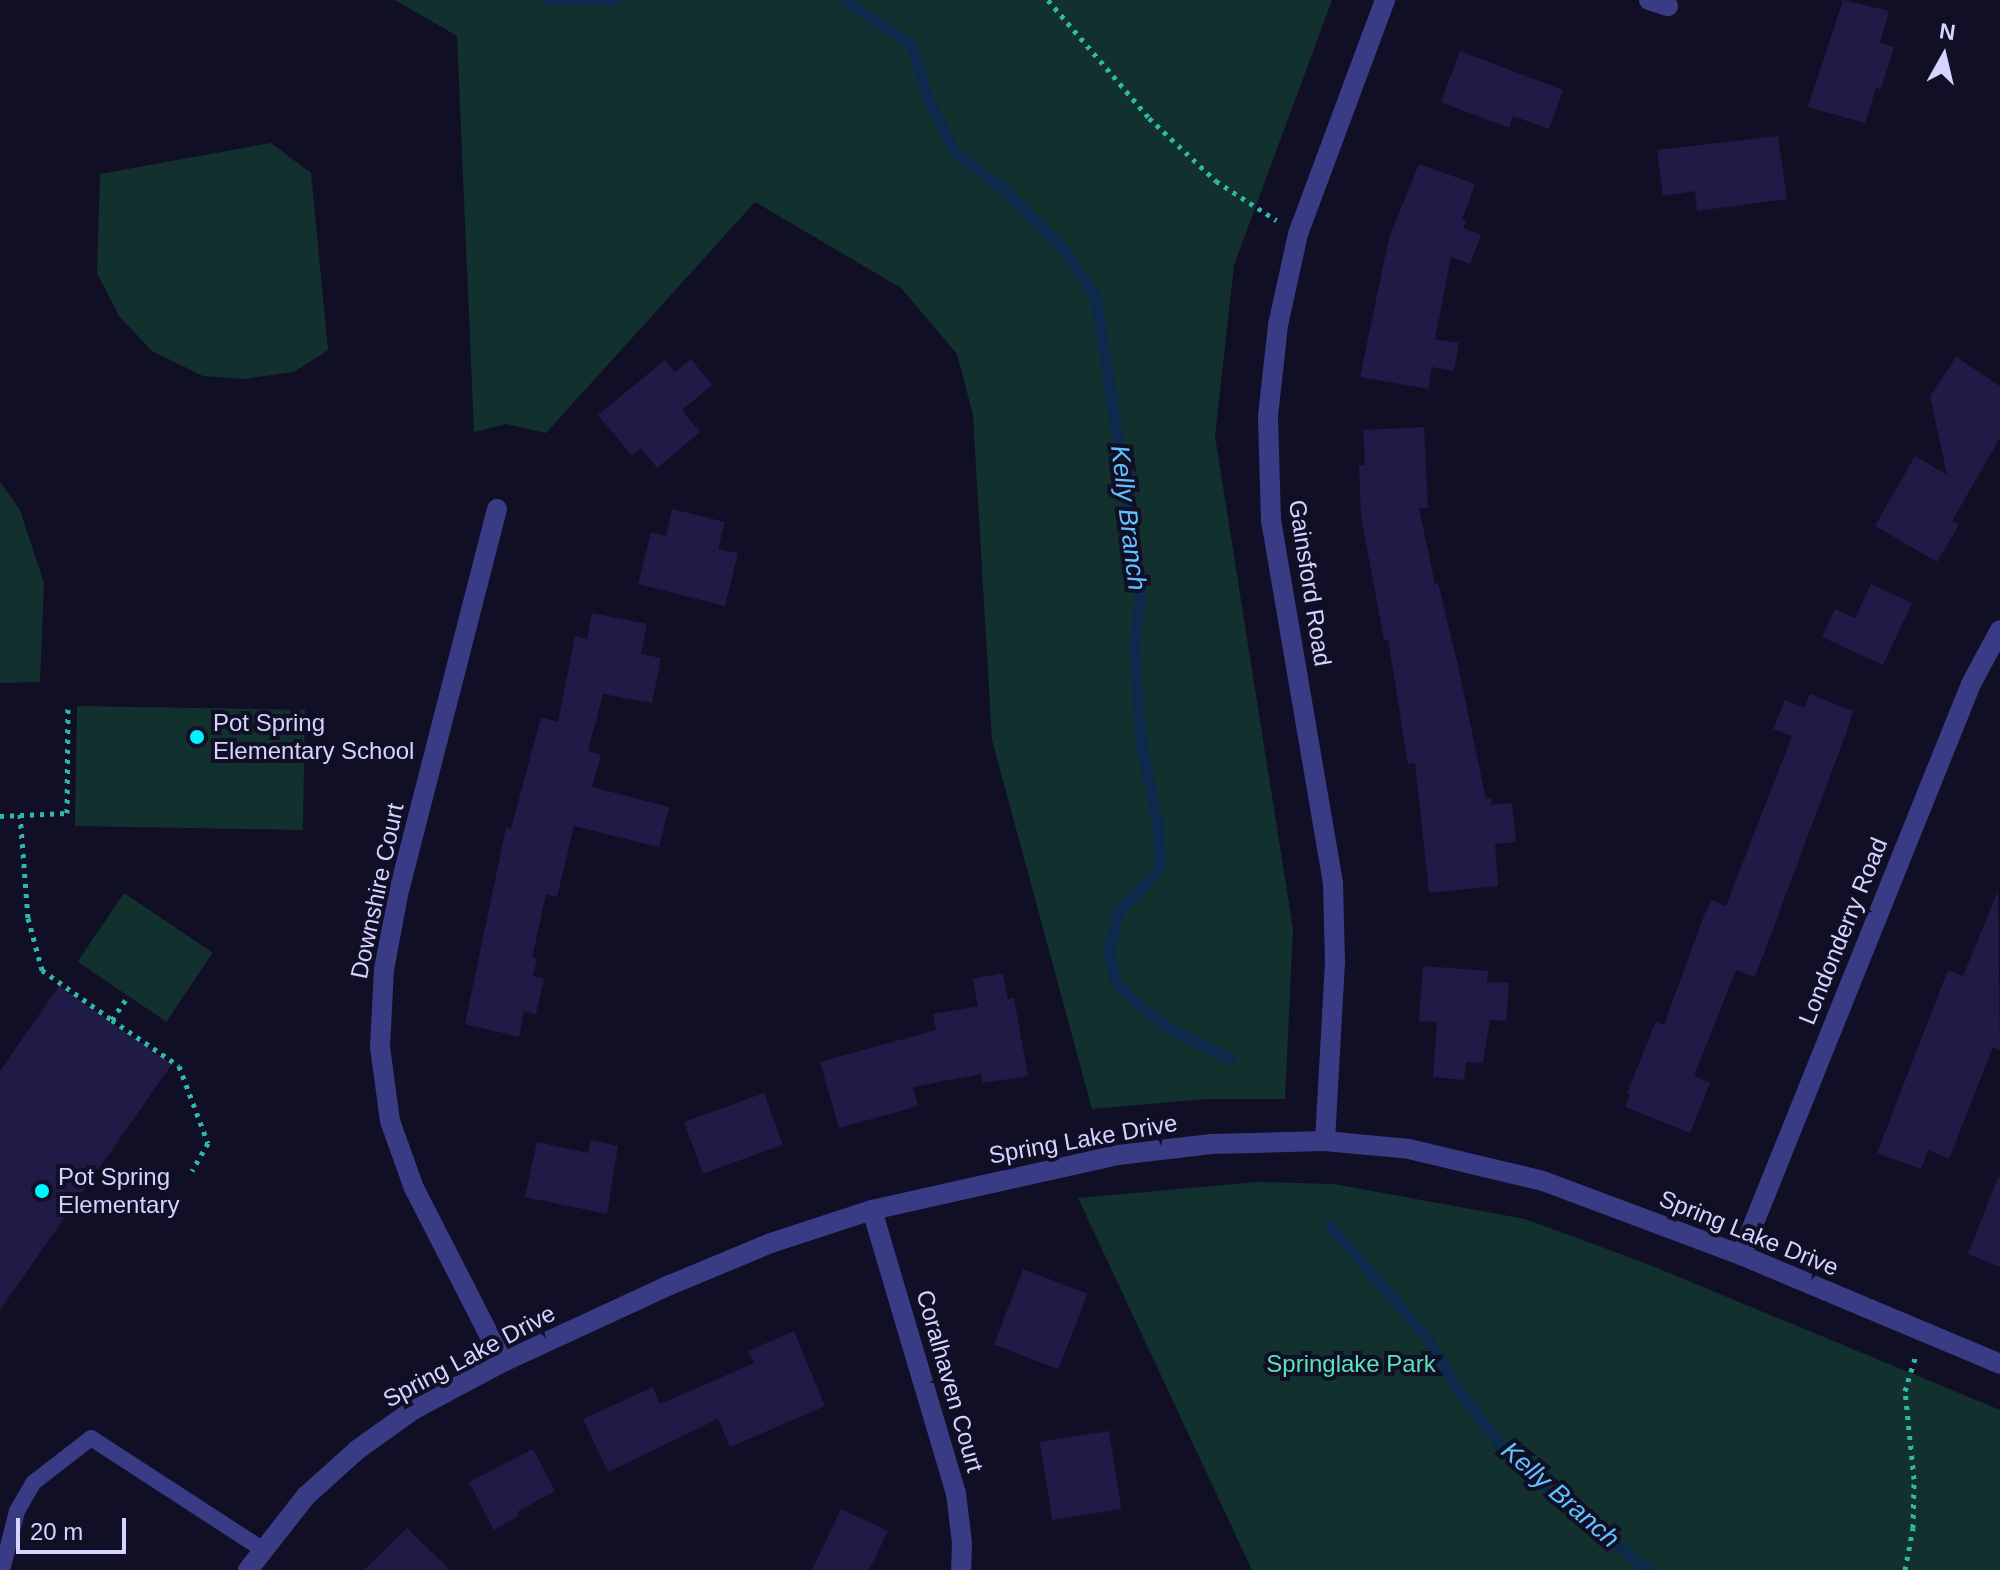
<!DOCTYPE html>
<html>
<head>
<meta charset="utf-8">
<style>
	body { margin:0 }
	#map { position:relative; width:2000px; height:1570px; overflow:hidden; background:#110f26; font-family:Arial,sans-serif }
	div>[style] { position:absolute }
	.green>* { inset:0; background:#12302d; transform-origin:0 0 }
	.stream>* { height:11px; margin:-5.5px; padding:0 5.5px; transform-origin:5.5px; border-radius:5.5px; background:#0d294b }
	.building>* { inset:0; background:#201a47; transform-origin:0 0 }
	.path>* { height:5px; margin-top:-2.5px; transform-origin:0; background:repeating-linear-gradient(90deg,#2eb9a7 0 4px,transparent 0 10px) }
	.service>* { height:16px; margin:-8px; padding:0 8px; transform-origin:8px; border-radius:8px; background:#393b85 }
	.minor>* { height:20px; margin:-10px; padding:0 10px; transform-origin:10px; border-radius:10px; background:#393b85 }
	.dots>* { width:22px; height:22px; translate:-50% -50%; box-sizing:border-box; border:4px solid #110f26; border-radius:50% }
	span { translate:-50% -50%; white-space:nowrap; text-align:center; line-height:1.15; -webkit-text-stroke:8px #110f26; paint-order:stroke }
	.street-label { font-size:24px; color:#d5d3ff }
	.poi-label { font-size:24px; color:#d5d3ff }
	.left { translate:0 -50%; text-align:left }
	.park-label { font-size:24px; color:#5de1b7 }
	.water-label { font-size:26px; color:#61c1ff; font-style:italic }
	.north { position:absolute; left:1904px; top:16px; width:80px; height:80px; -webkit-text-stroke:6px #110f26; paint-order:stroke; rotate:8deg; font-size:22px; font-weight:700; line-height:32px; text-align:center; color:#d5d3ff }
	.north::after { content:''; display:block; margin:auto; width:28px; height:36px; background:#d5d3ff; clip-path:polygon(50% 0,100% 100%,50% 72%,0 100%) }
	.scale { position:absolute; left:16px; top:1518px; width:110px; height:36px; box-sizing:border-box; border:4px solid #d5d3ff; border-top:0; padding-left:10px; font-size:24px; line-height:28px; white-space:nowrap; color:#d5d3ff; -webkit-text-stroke:6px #110f26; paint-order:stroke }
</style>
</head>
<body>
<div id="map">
	<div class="green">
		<div style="clip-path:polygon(395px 0,1332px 0,1234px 265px,1215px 436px,1293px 929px,1285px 1099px,1205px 1099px,1092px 1109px,992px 740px,973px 415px,957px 354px,901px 288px,755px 202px,546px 433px,506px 424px,474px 432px,457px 36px)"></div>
		<div style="clip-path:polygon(271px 143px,311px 173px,328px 350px,294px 372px,244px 379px,203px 376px,152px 351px,119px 316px,97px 273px,100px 174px)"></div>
		<div style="clip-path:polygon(0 482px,20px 510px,44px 583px,40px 682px,0 683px)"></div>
		<div style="left:77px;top:706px;width:228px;height:120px;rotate:1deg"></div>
		<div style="left:124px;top:893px;width:107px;height:83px;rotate:34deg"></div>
		<div style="clip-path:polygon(1257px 1182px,1334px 1184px,1525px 1219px,1645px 1263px,2000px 1410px,2000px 1570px,1252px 1570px,1078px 1198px)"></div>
	</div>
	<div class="stream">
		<div style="left:550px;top:0;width:65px"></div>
		<div style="left:844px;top:0;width:80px;rotate:33.3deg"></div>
		<div style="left:911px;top:44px;width:54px;rotate:72.9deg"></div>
		<div style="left:927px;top:96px;width:61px;rotate:63.9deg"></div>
		<div style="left:954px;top:151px;width:65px;rotate:38.1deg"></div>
		<div style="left:1005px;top:191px;width:86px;rotate:45deg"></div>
		<div style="left:1066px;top:252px;width:53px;rotate:56.6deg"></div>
		<div style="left:1095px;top:296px;width:294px;rotate:81deg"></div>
		<div style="left:1141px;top:586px;width:61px;rotate:96.5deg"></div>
		<div style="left:1134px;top:647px;width:98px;rotate:85.9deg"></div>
		<div style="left:1141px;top:745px;width:77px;rotate:78deg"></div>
		<div style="left:1157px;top:820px;width:48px;rotate:86.4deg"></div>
		<div style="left:1160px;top:868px;width:61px;rotate:133.7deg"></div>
		<div style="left:1118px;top:912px;width:40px;rotate:103deg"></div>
		<div style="left:1109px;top:951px;width:30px;rotate:78deg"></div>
		<div style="left:1115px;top:980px;width:28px;rotate:48deg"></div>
		<div style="left:1134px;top:1001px;width:44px;rotate:37.6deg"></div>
		<div style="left:1169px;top:1028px;width:68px;rotate:26.9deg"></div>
		<div style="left:1330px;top:1226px;width:150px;rotate:49.1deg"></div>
		<div style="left:1428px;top:1339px;width:52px;rotate:60deg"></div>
		<div style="left:1454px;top:1384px;width:73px;rotate:52.8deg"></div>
		<div style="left:1498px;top:1442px;width:87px;rotate:42.7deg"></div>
		<div style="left:1562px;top:1501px;width:110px;rotate:38.7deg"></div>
	</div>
	<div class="building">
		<div style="clip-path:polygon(1843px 0,1889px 11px,1880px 43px,1894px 47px,1881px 89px,1876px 88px,1865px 123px,1808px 107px)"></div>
		<div style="clip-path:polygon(1460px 51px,1563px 90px,1549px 129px,1513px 116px,1509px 128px,1441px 102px)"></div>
		<div style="clip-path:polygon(1778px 136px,1787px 199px,1697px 211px,1695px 191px,1663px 196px,1657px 150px)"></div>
		<div style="clip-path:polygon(1419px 164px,1475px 184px,1462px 220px,1466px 221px,1463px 228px,1481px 235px,1470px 264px,1451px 257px,1435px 339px,1459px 343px,1454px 371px,1432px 367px,1428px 389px,1360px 377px,1389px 238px)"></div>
		<div style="clip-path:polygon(1956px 357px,2000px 386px,2000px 438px,1952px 521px,1959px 525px,1937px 562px,1875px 526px,1915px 456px,1947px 475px,1930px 396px)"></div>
		<div style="clip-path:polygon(691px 359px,712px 385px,682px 410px,700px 432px,657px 468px,641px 448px,632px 456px,598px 415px,665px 360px,675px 372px)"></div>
		<div style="clip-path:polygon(1424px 427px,1428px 508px,1419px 508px,1435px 584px,1438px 583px,1457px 661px,1486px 799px,1491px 798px,1491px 805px,1512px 803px,1516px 842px,1495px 844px,1498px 886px,1429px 893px,1415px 763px,1408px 764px,1388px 639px,1384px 640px,1361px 516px,1359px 465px,1365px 465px,1363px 430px)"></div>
		<div style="clip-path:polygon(672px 509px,725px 522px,718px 549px,738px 553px,725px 606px,638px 584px,651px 532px,666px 536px)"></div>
		<div style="clip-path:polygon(1871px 584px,1912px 603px,1883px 665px,1822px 637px,1835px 609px,1855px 618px)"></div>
		<div style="clip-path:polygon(592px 613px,647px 624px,641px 654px,661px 658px,652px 703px,603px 694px,588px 751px,601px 755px,592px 787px,669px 807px,659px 847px,574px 826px,557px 897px,546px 894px,532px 958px,537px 959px,533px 976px,544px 979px,536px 1014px,524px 1011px,519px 1037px,465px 1024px,506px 828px,511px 829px,541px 717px,558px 722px,575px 636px,587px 639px)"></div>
		<div style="clip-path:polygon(1810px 694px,1853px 711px,1847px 731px,1755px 977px,1736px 970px,1694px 1076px,1710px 1083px,1690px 1133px,1625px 1107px,1630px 1094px,1627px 1093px,1656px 1021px,1664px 1025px,1705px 913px,1712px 900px,1726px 906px,1792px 736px,1773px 729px,1785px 700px,1804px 708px)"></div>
		<div style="clip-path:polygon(1998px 891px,2000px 1050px,1993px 1047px,1949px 1159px,1928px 1150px,1921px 1169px,1877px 1153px,1948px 970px,1963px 976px)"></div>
		<div style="clip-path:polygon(1423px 966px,1488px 971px,1487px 982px,1509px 983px,1506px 1021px,1490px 1020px,1483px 1063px,1466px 1062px,1464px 1080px,1433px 1077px,1437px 1022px,1419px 1021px)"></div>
		<div style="clip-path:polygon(1003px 973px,1008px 999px,1014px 998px,1028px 1076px,983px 1083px,981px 1074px,913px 1087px,918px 1106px,839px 1128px,820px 1062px,936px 1030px,933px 1014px,978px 1006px,973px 979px)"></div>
		<div style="clip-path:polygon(59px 986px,172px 1064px,0 1310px,0 1071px)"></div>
		<div style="left:764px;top:1093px;width:55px;height:85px;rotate:70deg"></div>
		<div style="clip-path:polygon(591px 1140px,618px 1146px,607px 1214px,525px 1197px,537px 1142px,588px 1153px)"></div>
		<div style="clip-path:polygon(1998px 1177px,2000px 1178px,2000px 1267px,1968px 1254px)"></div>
		<div style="left:1023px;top:1269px;width:69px;height:81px;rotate:21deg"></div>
		<div style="clip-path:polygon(794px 1331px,825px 1406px,730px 1447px,718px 1419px,608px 1472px,583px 1419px,653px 1387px,660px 1404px,754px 1363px,748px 1351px)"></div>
		<div style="left:1109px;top:1431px;width:79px;height:70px;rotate:81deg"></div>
		<div style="clip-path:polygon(533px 1449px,555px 1491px,517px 1512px,519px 1516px,494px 1530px,469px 1482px)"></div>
		<div style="clip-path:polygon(841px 1509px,888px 1531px,869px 1570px,812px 1570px)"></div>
		<div style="clip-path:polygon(407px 1528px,450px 1570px,364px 1570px)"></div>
	</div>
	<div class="path">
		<div style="left:1048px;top:0;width:155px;rotate:49.4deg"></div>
		<div style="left:1149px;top:118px;width:92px;rotate:43.2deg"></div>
		<div style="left:1216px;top:181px;width:72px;rotate:33deg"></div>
		<div style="left:20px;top:814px;width:104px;rotate:85.6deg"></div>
		<div style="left:28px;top:918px;width:54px;rotate:74.9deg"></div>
		<div style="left:42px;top:970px;width:86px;rotate:35.5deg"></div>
		<div style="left:112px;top:1020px;width:27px;rotate:-56deg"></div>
		<div style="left:0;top:816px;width:67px;rotate:-2.6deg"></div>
		<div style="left:67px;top:813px;width:109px;rotate:-89.5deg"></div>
		<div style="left:112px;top:1020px;width:81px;rotate:34.5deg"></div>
		<div style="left:179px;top:1066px;width:82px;rotate:69.4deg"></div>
		<div style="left:208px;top:1143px;width:32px;rotate:120deg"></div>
		<div style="left:1905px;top:1570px;width:43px;rotate:-79.2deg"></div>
		<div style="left:1913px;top:1528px;width:49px;rotate:-88.8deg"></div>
		<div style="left:1914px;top:1479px;width:88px;rotate:-95.8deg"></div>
		<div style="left:1905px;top:1391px;width:37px;rotate:-73deg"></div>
	</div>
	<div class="service">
		<div style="left:2px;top:1570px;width:61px;rotate:-75.7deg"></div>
		<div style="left:17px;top:1511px;width:32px;rotate:-60deg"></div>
		<div style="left:33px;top:1483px;width:73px;rotate:-37.8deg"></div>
		<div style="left:91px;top:1438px;width:204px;rotate:33deg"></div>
	</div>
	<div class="minor">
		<div style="left:1649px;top:0;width:20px;rotate:18deg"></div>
		<div style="left:497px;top:509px;width:398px;rotate:104.4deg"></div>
		<div style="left:398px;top:895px;width:76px;rotate:100.6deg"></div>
		<div style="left:384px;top:970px;width:77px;rotate:93deg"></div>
		<div style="left:380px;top:1047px;width:75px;rotate:82.3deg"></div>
		<div style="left:390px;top:1121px;width:71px;rotate:70.3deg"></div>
		<div style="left:414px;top:1188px;width:195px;rotate:62.9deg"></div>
		<div style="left:1325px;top:1141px;width:180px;rotate:-86.8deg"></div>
		<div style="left:1335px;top:961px;width:78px;rotate:-91.5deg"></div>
		<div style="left:1333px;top:883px;width:368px;rotate:-99.7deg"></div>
		<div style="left:1271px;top:520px;width:104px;rotate:-91.7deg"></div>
		<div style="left:1268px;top:416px;width:92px;rotate:-83.7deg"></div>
		<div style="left:1278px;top:325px;width:93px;rotate:-77.6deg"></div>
		<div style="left:1298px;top:234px;width:250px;rotate:-69.6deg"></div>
		<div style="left:872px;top:1210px;width:295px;rotate:73.5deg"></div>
		<div style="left:956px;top:1493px;width:50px;rotate:83.2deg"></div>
		<div style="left:962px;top:1543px;width:27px;rotate:92deg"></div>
		<div style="left:1741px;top:1255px;width:616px;rotate:-68.06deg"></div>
		<div style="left:1971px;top:684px;width:61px;rotate:-61.8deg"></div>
		<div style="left:248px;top:1570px;width:94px;rotate:-51.9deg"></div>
		<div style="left:306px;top:1496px;width:69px;rotate:-42deg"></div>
		<div style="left:357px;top:1450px;width:69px;rotate:-35.5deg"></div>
		<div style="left:413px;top:1410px;width:102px;rotate:-28.1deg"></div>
		<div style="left:503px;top:1362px;width:184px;rotate:-24.8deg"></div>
		<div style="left:670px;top:1285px;width:109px;rotate:-22.6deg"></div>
		<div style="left:771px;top:1243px;width:106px;rotate:-18.1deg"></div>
		<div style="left:872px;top:1210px;width:252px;rotate:-12.6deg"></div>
		<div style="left:1118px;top:1155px;width:94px;rotate:-6.7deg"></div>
		<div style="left:1211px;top:1144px;width:114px;rotate:-1.5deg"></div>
		<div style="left:1325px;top:1141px;width:84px;rotate:5.4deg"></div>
		<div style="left:1409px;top:1149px;width:138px;rotate:13.4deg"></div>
		<div style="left:1543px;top:1181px;width:211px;rotate:20.5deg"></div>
		<div style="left:1741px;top:1255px;width:281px;rotate:22.8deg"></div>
	</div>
	<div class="dots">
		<div style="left:197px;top:737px;background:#00f6fe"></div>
		<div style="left:42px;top:1191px;background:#00f6fe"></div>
	</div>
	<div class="street-label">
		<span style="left:1310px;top:583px;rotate:81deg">Gainsford Road</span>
		<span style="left:377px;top:891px;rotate:-78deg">Downshire Court</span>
		<span style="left:1843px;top:931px;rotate:-68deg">Londonderry Road</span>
		<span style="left:1083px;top:1139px;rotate:-10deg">Spring Lake Drive</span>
		<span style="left:1749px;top:1233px;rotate:22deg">Spring Lake Drive</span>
		<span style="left:469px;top:1356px;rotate:-28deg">Spring Lake Drive</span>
		<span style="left:950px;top:1381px;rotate:74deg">Coralhaven Court</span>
	</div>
	<div class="poi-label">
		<span class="left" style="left:213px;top:737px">Pot Spring<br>Elementary School</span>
		<span class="left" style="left:58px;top:1191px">Pot Spring<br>Elementary</span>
	</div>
	<div class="park-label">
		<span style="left:1351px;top:1364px">Springlake Park</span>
	</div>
	<div class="water-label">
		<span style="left:1128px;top:518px;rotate:83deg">Kelly Branch</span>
		<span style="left:1560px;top:1495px;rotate:41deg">Kelly Branch</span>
	</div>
	<div class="north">N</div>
	<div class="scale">20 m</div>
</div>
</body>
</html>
